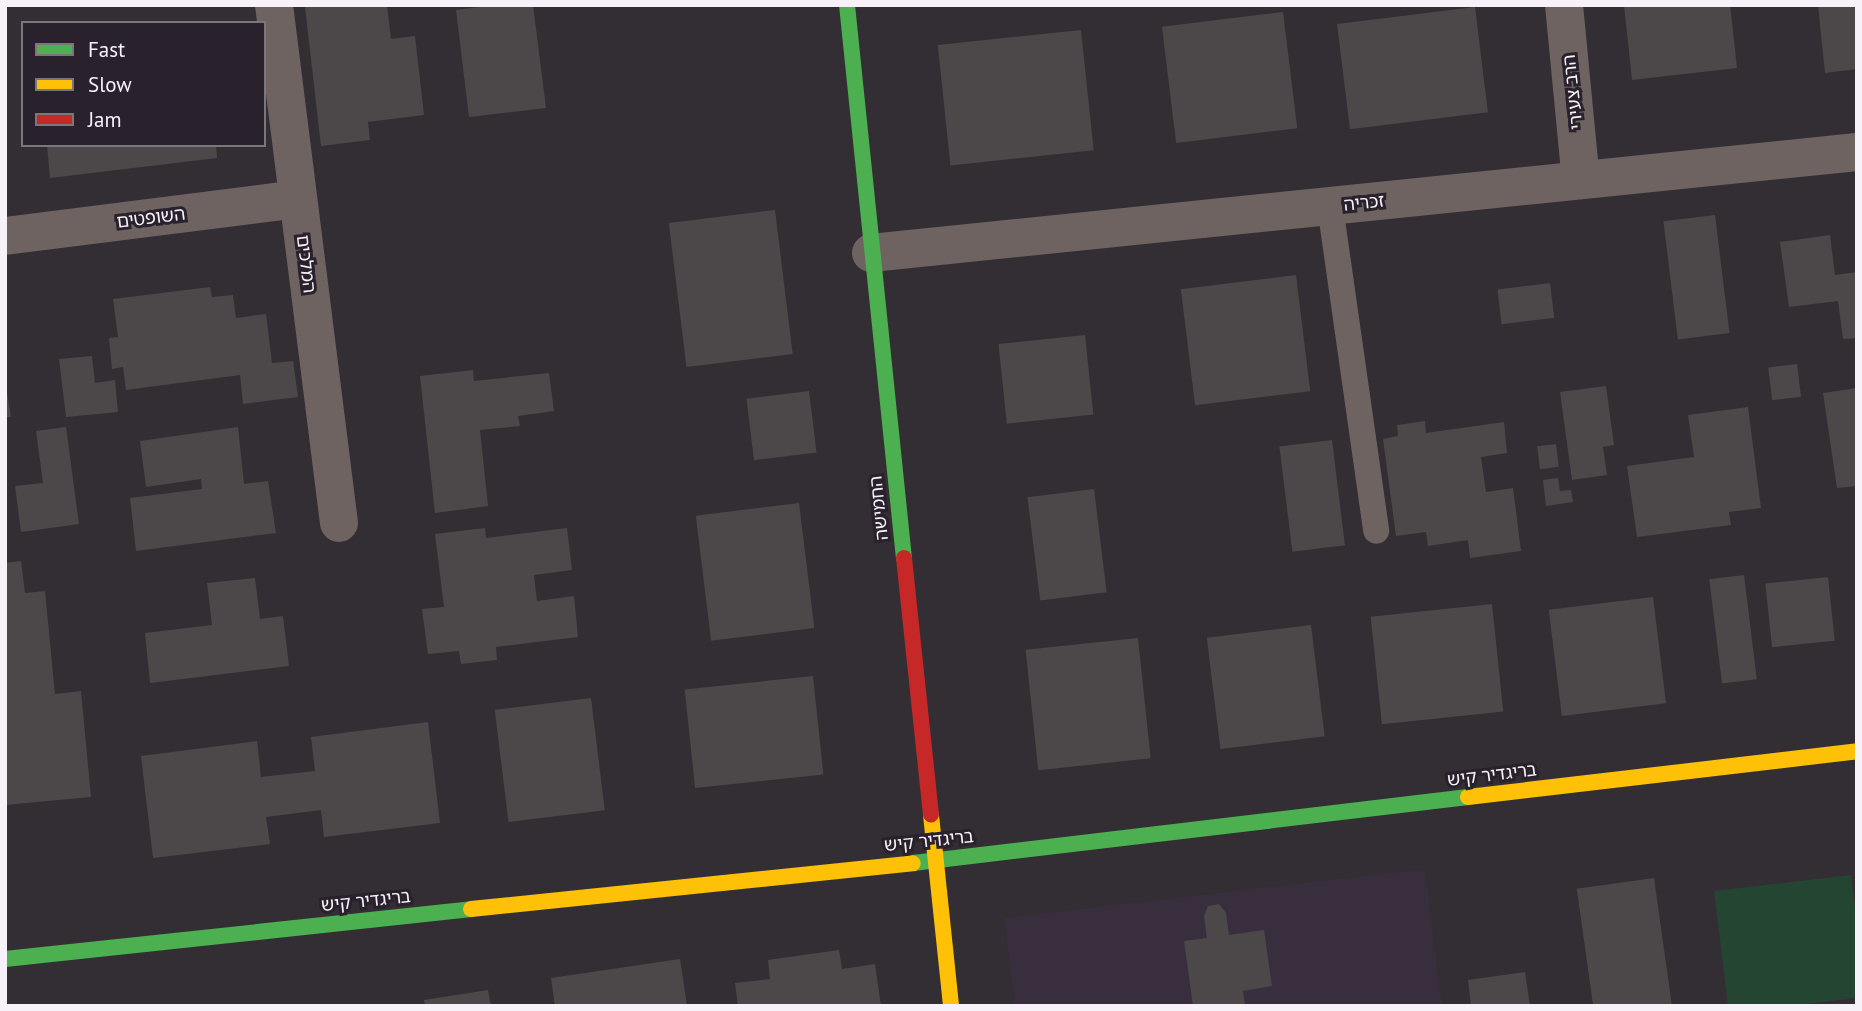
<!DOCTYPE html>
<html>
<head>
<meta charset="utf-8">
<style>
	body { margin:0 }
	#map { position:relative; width:1862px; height:1011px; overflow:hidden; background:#322e33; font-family:"PT Sans","Noto Sans Hebrew",sans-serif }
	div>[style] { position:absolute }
	.built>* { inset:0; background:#392e3d }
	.green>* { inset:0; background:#244532 }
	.building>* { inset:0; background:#4c4849; transform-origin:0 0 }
	.lane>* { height:26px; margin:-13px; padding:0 13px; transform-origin:13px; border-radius:13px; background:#6e6361 }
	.street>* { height:38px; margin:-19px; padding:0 19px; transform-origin:19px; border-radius:19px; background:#6e6361 }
	.fast>* { height:16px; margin:-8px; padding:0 8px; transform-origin:8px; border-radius:8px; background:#4caf50 }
	.slow>* { height:16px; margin:-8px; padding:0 8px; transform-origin:8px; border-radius:8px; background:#ffc107 }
	.jam>* { height:16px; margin:-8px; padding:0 8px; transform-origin:8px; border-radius:8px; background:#c62828 }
	span { translate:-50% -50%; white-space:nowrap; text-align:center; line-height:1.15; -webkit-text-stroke:6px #29212c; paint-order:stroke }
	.street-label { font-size:18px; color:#f7f2f9 }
	.frame { position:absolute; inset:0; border:7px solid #f7f2f9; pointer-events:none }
	.legend { position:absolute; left:21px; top:21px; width:245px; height:126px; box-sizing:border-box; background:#29212c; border:2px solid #7b757e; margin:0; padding:9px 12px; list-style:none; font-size:21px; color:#f7f2f9 }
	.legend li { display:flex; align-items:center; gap:14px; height:35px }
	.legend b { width:35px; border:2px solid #7b757e }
</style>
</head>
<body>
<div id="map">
	<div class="built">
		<div style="clip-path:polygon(1425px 869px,1442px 1006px,1015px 1006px,1004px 918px)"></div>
	</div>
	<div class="green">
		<div style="clip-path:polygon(1851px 875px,1857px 924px,1857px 998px,1789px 1006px,1728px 1006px,1714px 891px)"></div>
	</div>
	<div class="building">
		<div style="clip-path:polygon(387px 5px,391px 39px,415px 36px,424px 115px,368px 122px,370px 140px,321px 146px,305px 7px)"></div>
		<div style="clip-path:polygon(494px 5px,533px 5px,546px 108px,469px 117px,456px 10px)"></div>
		<div style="clip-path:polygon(1624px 5px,1730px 5px,1737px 68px,1632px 80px)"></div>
		<div style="clip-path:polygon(1818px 5px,1857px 5px,1857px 69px,1825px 73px)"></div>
		<div style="left:1475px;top:7px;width:106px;height:139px;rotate:83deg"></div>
		<div style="left:1283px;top:12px;width:117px;height:122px;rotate:83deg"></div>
		<div style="left:1081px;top:30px;width:121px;height:144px;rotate:84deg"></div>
		<div style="clip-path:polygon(47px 145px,216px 145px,217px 158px,50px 178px)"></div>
		<div style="left:775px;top:210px;width:145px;height:107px;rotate:83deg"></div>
		<div style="left:1715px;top:215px;width:119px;height:52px;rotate:83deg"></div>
		<div style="clip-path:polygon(1830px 235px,1835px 275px,1857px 272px,1857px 338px,1843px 339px,1838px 301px,1789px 307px,1780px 242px)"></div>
		<div style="left:1296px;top:275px;width:117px;height:116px;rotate:83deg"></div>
		<div style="left:1550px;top:283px;width:35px;height:53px;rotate:83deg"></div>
		<div style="clip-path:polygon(210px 287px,212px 297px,233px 295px,236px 318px,266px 314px,272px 363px,293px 361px,298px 397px,243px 404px,240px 375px,126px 390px,123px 367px,112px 369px,109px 338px,118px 337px,113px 299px)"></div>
		<div style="left:1085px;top:335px;width:80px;height:87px;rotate:84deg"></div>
		<div style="clip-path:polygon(92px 356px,95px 383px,115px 380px,118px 412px,66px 417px,59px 359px)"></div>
		<div style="left:1797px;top:364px;width:33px;height:29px;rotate:83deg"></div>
		<div style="clip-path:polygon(473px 370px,474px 381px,549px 373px,554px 411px,518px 416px,520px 426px,480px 430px,488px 506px,435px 513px,420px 376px)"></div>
		<div style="clip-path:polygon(5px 380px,11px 417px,5px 417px)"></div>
		<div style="clip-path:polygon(1606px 386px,1614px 445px,1603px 447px,1607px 475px,1572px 480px,1560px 392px)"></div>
		<div style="clip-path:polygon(1857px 388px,1857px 486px,1837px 488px,1823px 393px)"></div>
		<div style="left:809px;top:391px;width:62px;height:63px;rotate:83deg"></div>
		<div style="clip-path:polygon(1748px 407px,1761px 508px,1729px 512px,1731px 525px,1637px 537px,1627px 466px,1694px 457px,1688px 415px)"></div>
		<div style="clip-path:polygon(1425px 421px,1426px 433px,1504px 422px,1507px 453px,1481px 457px,1486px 492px,1513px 488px,1521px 551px,1470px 558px,1468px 540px,1428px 546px,1426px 532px,1396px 536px,1383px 439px,1398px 436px,1397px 425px)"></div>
		<div style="clip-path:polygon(66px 427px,79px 524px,21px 532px,15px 486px,43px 483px,36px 431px)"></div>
		<div style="clip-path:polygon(238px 427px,244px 484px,268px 481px,276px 533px,136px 551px,130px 498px,202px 489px,201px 479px,146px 487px,140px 441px)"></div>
		<div style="left:1332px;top:440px;width:106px;height:53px;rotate:83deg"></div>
		<div style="left:1556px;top:444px;width:23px;height:19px;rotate:83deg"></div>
		<div style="clip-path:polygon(1558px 478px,1560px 491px,1571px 490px,1573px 502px,1546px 506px,1543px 480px)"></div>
		<div style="left:1094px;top:489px;width:104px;height:67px;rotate:83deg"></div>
		<div style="left:799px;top:503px;width:126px;height:104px;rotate:83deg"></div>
		<div style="clip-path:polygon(485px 528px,486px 538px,567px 528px,572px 570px,534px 575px,537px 601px,574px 596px,578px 637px,496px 647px,497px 660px,461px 664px,459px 651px,428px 654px,422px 609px,444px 607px,435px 534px)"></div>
		<div style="clip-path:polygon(21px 561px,25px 593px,45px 591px,55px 694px,81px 691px,91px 797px,5px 805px,5px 563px)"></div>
		<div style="left:1744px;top:575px;width:105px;height:35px;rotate:83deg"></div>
		<div style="left:1828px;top:577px;width:64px;height:63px;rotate:84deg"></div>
		<div style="clip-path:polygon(255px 578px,260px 619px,283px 616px,289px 666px,150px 683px,145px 633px,212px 625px,207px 583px)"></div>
		<div style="left:1653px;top:597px;width:107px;height:105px;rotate:83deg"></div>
		<div style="left:1492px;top:604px;width:108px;height:122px;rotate:84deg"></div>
		<div style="left:1311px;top:625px;width:112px;height:105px;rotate:83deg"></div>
		<div style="left:1138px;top:638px;width:121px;height:113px;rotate:84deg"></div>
		<div style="left:813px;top:676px;width:99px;height:129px;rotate:84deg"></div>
		<div style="left:591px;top:698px;width:113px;height:97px;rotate:83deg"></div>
		<div style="clip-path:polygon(428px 722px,440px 823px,324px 837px,321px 810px,266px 817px,270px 844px,153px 858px,141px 756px,257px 741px,261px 777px,315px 771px,311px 737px)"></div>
		<div style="left:1654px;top:878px;width:129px;height:78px;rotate:82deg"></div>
		<div style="clip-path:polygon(1219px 904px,1226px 913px,1229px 935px,1264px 930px,1272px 986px,1243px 991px,1245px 1006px,1193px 1006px,1184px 941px,1207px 938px,1204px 916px,1208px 906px)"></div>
		<div style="clip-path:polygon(839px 950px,842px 969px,875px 964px,881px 1006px,738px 1006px,735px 983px,770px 979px,768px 960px)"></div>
		<div style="clip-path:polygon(680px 959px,687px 1006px,555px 1006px,551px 978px)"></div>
		<div style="clip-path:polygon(1525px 972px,1530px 1006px,1471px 1006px,1468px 980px)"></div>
		<div style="clip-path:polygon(488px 990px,491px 1006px,425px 1006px,424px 1000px)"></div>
	</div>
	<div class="lane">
		<div style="left:1330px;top:206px;width:328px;rotate:81.9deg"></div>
	</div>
	<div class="street">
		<div style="left:274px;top:5px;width:522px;rotate:82.85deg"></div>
		<div style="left:1564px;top:5px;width:176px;rotate:84.5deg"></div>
		<div style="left:5px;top:236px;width:294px;rotate:-7.2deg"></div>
		<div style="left:871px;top:253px;width:991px;rotate:-5.85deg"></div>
	</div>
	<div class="fast">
		<div style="left:847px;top:5px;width:556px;rotate:84.12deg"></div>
		<div style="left:913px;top:863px;width:559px;rotate:-6.78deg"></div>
		<div style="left:5px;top:959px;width:469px;rotate:-6.1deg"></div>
	</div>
	<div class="slow">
		<div style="left:1468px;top:797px;width:392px;rotate:-6.7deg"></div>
		<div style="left:931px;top:815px;width:192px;rotate:84deg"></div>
		<div style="left:471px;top:909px;width:444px;rotate:-5.9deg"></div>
	</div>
	<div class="jam">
		<div style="left:904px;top:558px;width:258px;rotate:84deg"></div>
	</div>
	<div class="street-label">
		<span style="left:1573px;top:92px;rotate:-96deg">הרב צעירי</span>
		<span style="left:1364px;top:203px;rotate:-6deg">זכריה</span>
		<span style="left:151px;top:218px;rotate:-7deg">השופטים</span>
		<span style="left:306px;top:264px;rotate:83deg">המלכים</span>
		<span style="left:879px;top:508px;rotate:-96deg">החמישה</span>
		<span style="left:1492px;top:775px;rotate:-7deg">בריגדיר קיש</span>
		<span style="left:929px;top:841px;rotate:-6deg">בריגדיר קיש</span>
		<span style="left:366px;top:901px;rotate:-6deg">בריגדיר קיש</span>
	</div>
	<div class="frame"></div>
	<ul class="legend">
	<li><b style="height:9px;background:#4caf50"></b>Fast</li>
	<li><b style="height:9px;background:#ffc107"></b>Slow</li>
	<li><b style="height:9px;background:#c62828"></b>Jam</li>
	</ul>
</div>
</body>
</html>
